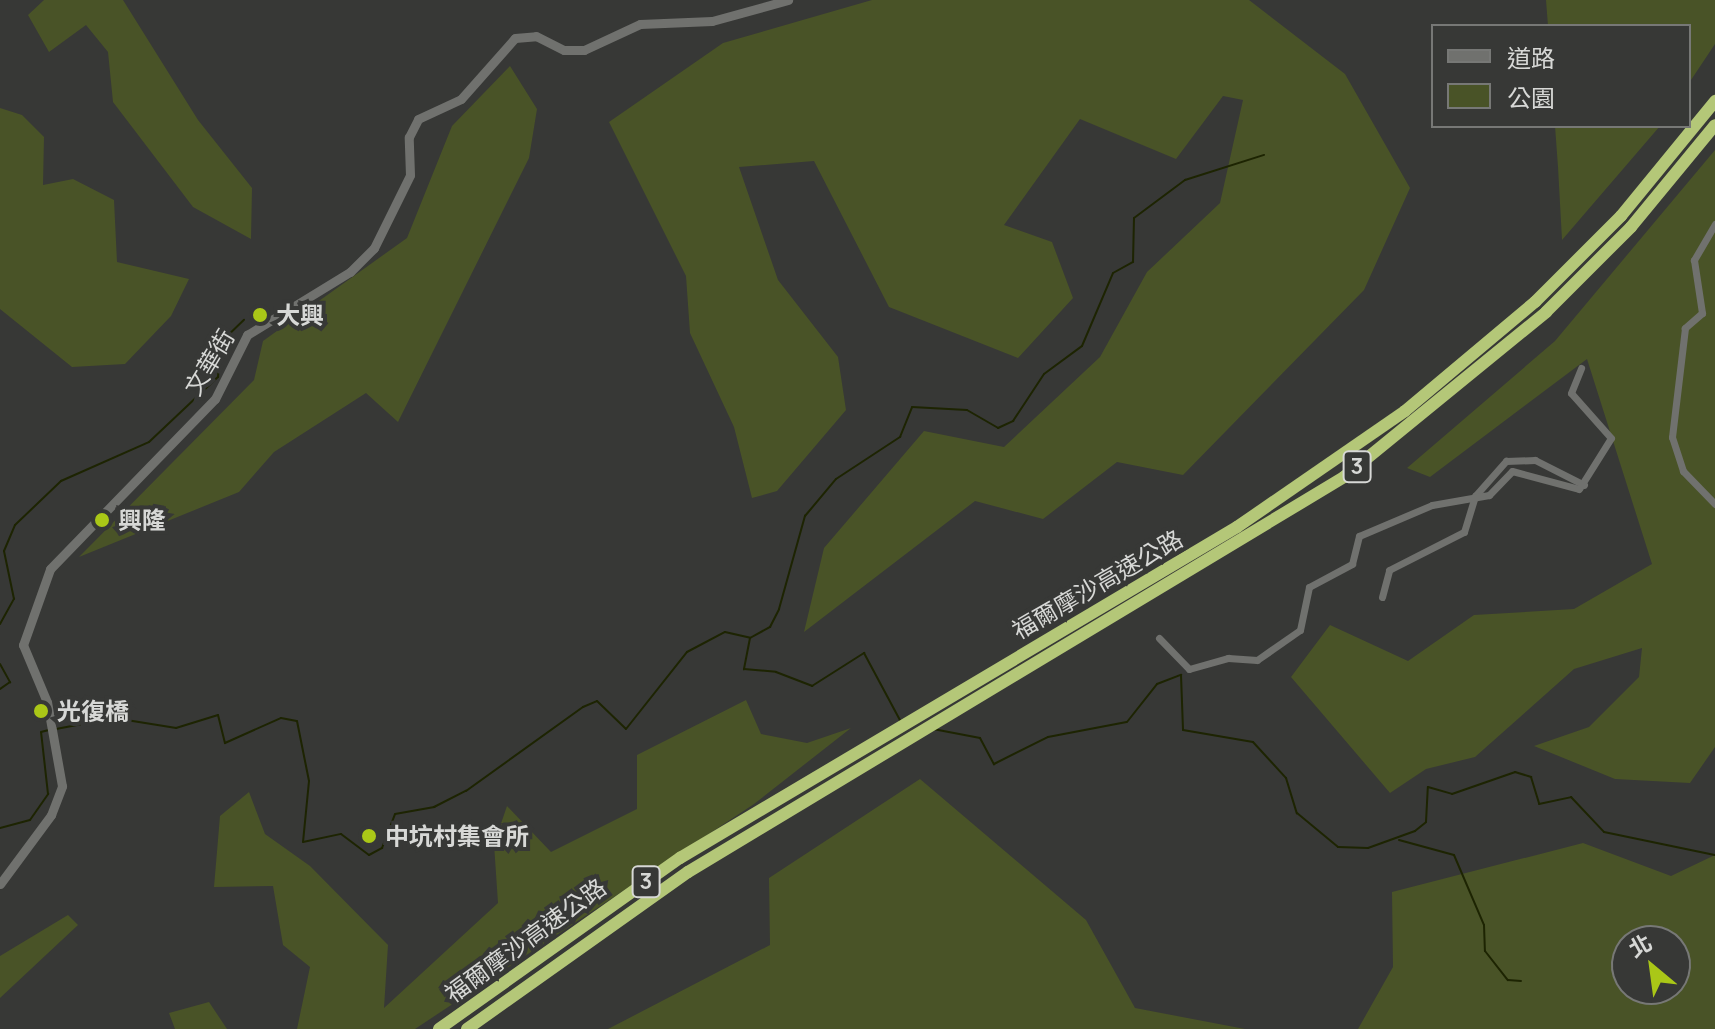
<!DOCTYPE html>
<html>
<head>
<meta charset="utf-8">
<style>
	body { margin:0 }
	#map { position:relative; width:1715px; height:1029px; overflow:hidden; background:#373836; font-family:Manrope,"Noto Sans TC",sans-serif }
	div>[style] { position:absolute }
	.green>* { inset:0; background:#495327 }
	.stream>* { height:2px; margin:-1px; padding:0 1px; transform-origin:1px; border-radius:1px; background:#1d2402 }
	.minor>* { height:7px; margin:-3.5px; padding:0 3.5px; transform-origin:3.5px; border-radius:3.5px; background:#70716e }
	.tertiary>* { height:9px; margin:-4.5px; padding:0 4.5px; transform-origin:4.5px; border-radius:4.5px; background:#70716e }
	.motorway>* { height:12px; margin:-6px; padding:0 6px; transform-origin:6px; border-radius:6px; background:#b4c778 }
	.dots>* { width:22px; height:22px; translate:-50% -50%; box-sizing:border-box; border:4px solid #373836; border-radius:50% }
	span { translate:-50% -50%; white-space:nowrap; text-align:center; line-height:1.15; -webkit-text-stroke:8px #373836; paint-order:stroke }
	.shield-label span { padding:2px 6px; background:#373836; border:2px solid; border-radius:6px; -webkit-text-stroke-width:0 }
	.shield-label { font-size:22px; color:#d7d8d6; font-weight:700 }
	.poi-label { font-size:24px; color:#d7d8d6; font-weight:700 }
	.left { translate:0 -50%; text-align:left }
	.street-label { font-size:24px; color:#d7d8d6 }
	.legend { position:absolute; left:1431px; top:24px; width:260px; height:104px; box-sizing:border-box; background:#373836; border:2px solid #777876; margin:0; padding:10px 14px; list-style:none; font-size:24px; color:#d7d8d6 }
	.legend li { display:flex; align-items:center; gap:16px; height:40px }
	.legend b { width:40px; border:2px solid #777876 }
	.north { position:absolute; left:1611px; top:925px; width:80px; height:80px; box-sizing:border-box; background:#373836; border:2px solid #777876; border-radius:50%; rotate:331deg; font-size:22px; font-weight:700; line-height:32px; text-align:center; color:#d7d8d6 }
	.north::after { content:''; display:block; margin:auto; width:28px; height:36px; background:#aac717; clip-path:polygon(50% 0,100% 100%,50% 72%,0 100%) }
</style>
</head>
<body>
<div id="map">
	<div class="green">
		<div style="clip-path:polygon(44px 0,123px 0,198px 120px,252px 188px,251px 239px,193px 207px,113px 102px,108px 52px,86px 25px,49px 52px,28px 15px)"></div>
		<div style="clip-path:polygon(872px 0,1249px 0,1345px 74px,1410px 188px,1364px 290px,1183px 475px,1117px 462px,1043px 519px,975px 501px,804px 632px,824px 548px,924px 431px,1004px 447px,1100px 357px,1147px 272px,1220px 203px,1243px 100px,1223px 96px,1176px 159px,1080px 119px,1004px 225px,1052px 242px,1073px 298px,1018px 358px,889px 307px,814px 161px,739px 167px,778px 280px,838px 357px,846px 410px,777px 491px,752px 498px,734px 427px,690px 333px,686px 276px,609px 122px,723px 43px)"></div>
		<div style="clip-path:polygon(1546px 0,1715px 0,1715px 44px,1689px 83px,1689px 26px,1548px 26px)"></div>
		<div style="clip-path:polygon(510px 66px,537px 109px,529px 158px,398px 422px,366px 393px,274px 452px,239px 492px,79px 557px,254px 380px,263px 341px,407px 238px,452px 126px)"></div>
		<div style="clip-path:polygon(0 108px,22px 115px,44px 137px,43px 185px,73px 179px,114px 200px,117px 262px,189px 279px,171px 316px,125px 364px,72px 367px,0 309px)"></div>
		<div style="clip-path:polygon(1555px 126px,1660px 126px,1562px 240px,1558px 167px)"></div>
		<div style="clip-path:polygon(1715px 150px,1715px 747px,1690px 783px,1615px 779px,1534px 746px,1589px 727px,1639px 677px,1642px 648px,1574px 669px,1475px 757px,1426px 769px,1390px 793px,1291px 677px,1330px 625px,1408px 661px,1474px 615px,1574px 609px,1652px 564px,1587px 359px,1430px 477px,1407px 468px,1555px 341px)"></div>
		<div style="clip-path:polygon(746px 700px,761px 734px,807px 743px,851px 728px,754px 804px,415px 1029px,297px 1029px,310px 967px,283px 945px,273px 886px,214px 887px,220px 816px,249px 792px,265px 834px,310px 866px,388px 945px,384px 1008px,498px 903px,494px 844px,507px 806px,551px 852px,637px 809px,637px 755px)"></div>
		<div style="clip-path:polygon(920px 779px,1086px 920px,1135px 1008px,1245px 1029px,608px 1029px,770px 945px,769px 878px)"></div>
		<div style="clip-path:polygon(evenodd,1583px 843px,1671px 876px,1715px 855px,1715px 1029px,1358px 1029px,1393px 967px,1392px 892px,1583px 843px,1627px 941px,1675px 941px,1675px 989px,1627px 989px,1627px 941px)"></div>
		<div style="clip-path:polygon(68px 915px,78px 925px,0 998px,0 956px)"></div>
		<div style="clip-path:polygon(209px 1002px,227px 1029px,175px 1029px,169px 1013px)"></div>
	</div>
	<div class="stream">
		<div style="left:0;top:624px;width:29px;rotate:-61deg"></div>
		<div style="left:14px;top:599px;width:49px;rotate:-101.8deg"></div>
		<div style="left:4px;top:551px;width:28px;rotate:-67deg"></div>
		<div style="left:15px;top:525px;width:64px;rotate:-43.7deg"></div>
		<div style="left:61px;top:481px;width:96px;rotate:-23.9deg"></div>
		<div style="left:149px;top:442px;width:95px;rotate:-43.3deg"></div>
		<div style="left:218px;top:377px;width:35px;rotate:-85deg"></div>
		<div style="left:221px;top:342px;width:32px;rotate:-44deg"></div>
		<div style="left:750px;top:638px;width:23px;rotate:-29deg"></div>
		<div style="left:770px;top:627px;width:20px;rotate:-63deg"></div>
		<div style="left:779px;top:609px;width:97px;rotate:-74.4deg"></div>
		<div style="left:805px;top:516px;width:48px;rotate:-50deg"></div>
		<div style="left:836px;top:479px;width:77px;rotate:-33.3deg"></div>
		<div style="left:900px;top:437px;width:32px;rotate:-68deg"></div>
		<div style="left:912px;top:407px;width:55px;rotate:3.1deg"></div>
		<div style="left:967px;top:410px;width:36px;rotate:30deg"></div>
		<div style="left:998px;top:428px;width:17px;rotate:-25deg"></div>
		<div style="left:1013px;top:421px;width:56px;rotate:-56.6deg"></div>
		<div style="left:1044px;top:374px;width:47px;rotate:-36.4deg"></div>
		<div style="left:1082px;top:346px;width:79px;rotate:-67deg"></div>
		<div style="left:1113px;top:273px;width:23px;rotate:-29deg"></div>
		<div style="left:1133px;top:262px;width:44px;rotate:-88.7deg"></div>
		<div style="left:1134px;top:218px;width:64px;rotate:-36.7deg"></div>
		<div style="left:1185px;top:180px;width:83px;rotate:-17.6deg"></div>
		<div style="left:0;top:664px;width:21px;rotate:61deg"></div>
		<div style="left:10px;top:682px;width:12px;rotate:145deg"></div>
		<div style="left:56px;top:729px;width:59px;rotate:-10.7deg"></div>
		<div style="left:114px;top:718px;width:63px;rotate:9.2deg"></div>
		<div style="left:176px;top:728px;width:44px;rotate:-17.2deg"></div>
		<div style="left:218px;top:715px;width:29px;rotate:76deg"></div>
		<div style="left:225px;top:743px;width:61px;rotate:-24.1deg"></div>
		<div style="left:281px;top:718px;width:16px;rotate:11deg"></div>
		<div style="left:297px;top:721px;width:61px;rotate:78.7deg"></div>
		<div style="left:309px;top:781px;width:61px;rotate:95.6deg"></div>
		<div style="left:303px;top:842px;width:39px;rotate:-12deg"></div>
		<div style="left:341px;top:834px;width:35px;rotate:37deg"></div>
		<div style="left:369px;top:855px;width:15px;rotate:-28deg"></div>
		<div style="left:382px;top:848px;width:36px;rotate:-69deg"></div>
		<div style="left:395px;top:814px;width:40px;rotate:-10deg"></div>
		<div style="left:434px;top:807px;width:36px;rotate:-27deg"></div>
		<div style="left:466px;top:791px;width:144px;rotate:-35.7deg"></div>
		<div style="left:583px;top:707px;width:15px;rotate:-23deg"></div>
		<div style="left:597px;top:701px;width:40px;rotate:44deg"></div>
		<div style="left:626px;top:729px;width:98px;rotate:-51.6deg"></div>
		<div style="left:687px;top:652px;width:43px;rotate:-27.8deg"></div>
		<div style="left:725px;top:632px;width:26px;rotate:13deg"></div>
		<div style="left:750px;top:638px;width:32px;rotate:101deg"></div>
		<div style="left:744px;top:669px;width:32px;rotate:5deg"></div>
		<div style="left:776px;top:672px;width:39px;rotate:21deg"></div>
		<div style="left:812px;top:686px;width:62px;rotate:-32.4deg"></div>
		<div style="left:864px;top:653px;width:76px;rotate:61.8deg"></div>
		<div style="left:933px;top:729px;width:48px;rotate:10.8deg"></div>
		<div style="left:980px;top:738px;width:30px;rotate:62deg"></div>
		<div style="left:994px;top:764px;width:60px;rotate:-26.6deg"></div>
		<div style="left:1048px;top:737px;width:80px;rotate:-10.8deg"></div>
		<div style="left:1127px;top:722px;width:48px;rotate:-51.7deg"></div>
		<div style="left:1157px;top:684px;width:26px;rotate:-21deg"></div>
		<div style="left:1181px;top:675px;width:55px;rotate:87.9deg"></div>
		<div style="left:1183px;top:730px;width:71px;rotate:9.7deg"></div>
		<div style="left:1253px;top:742px;width:49px;rotate:47.5deg"></div>
		<div style="left:1286px;top:778px;width:37px;rotate:73deg"></div>
		<div style="left:1297px;top:813px;width:53px;rotate:39.7deg"></div>
		<div style="left:1338px;top:847px;width:30px;rotate:2deg"></div>
		<div style="left:1368px;top:848px;width:50px;rotate:-19.9deg"></div>
		<div style="left:1415px;top:831px;width:14px;rotate:-39deg"></div>
		<div style="left:1426px;top:822px;width:35px;rotate:-87deg"></div>
		<div style="left:1428px;top:787px;width:25px;rotate:16deg"></div>
		<div style="left:1452px;top:794px;width:67px;rotate:-19.2deg"></div>
		<div style="left:1515px;top:772px;width:17px;rotate:17deg"></div>
		<div style="left:1531px;top:777px;width:28px;rotate:73deg"></div>
		<div style="left:1539px;top:804px;width:33px;rotate:-12deg"></div>
		<div style="left:1571px;top:797px;width:48px;rotate:46.7deg"></div>
		<div style="left:1604px;top:832px;width:113px;rotate:11.7deg"></div>
		<div style="left:0;top:828px;width:31px;rotate:-15deg"></div>
		<div style="left:30px;top:820px;width:32px;rotate:-55deg"></div>
		<div style="left:48px;top:794px;width:62px;rotate:-96.4deg"></div>
		<div style="left:41px;top:732px;width:8px;rotate:-14deg"></div>
		<div style="left:1399px;top:840px;width:57px;rotate:15.3deg"></div>
		<div style="left:1454px;top:855px;width:76px;rotate:66.8deg"></div>
		<div style="left:1484px;top:925px;width:26px;rotate:88deg"></div>
		<div style="left:1485px;top:951px;width:37px;rotate:52deg"></div>
		<div style="left:1508px;top:980px;width:13px;rotate:4deg"></div>
	</div>
	<div class="minor">
		<div style="left:1715px;top:224px;width:42px;rotate:120.3deg"></div>
		<div style="left:1694px;top:260px;width:54px;rotate:81.4deg"></div>
		<div style="left:1702px;top:313px;width:23px;rotate:139deg"></div>
		<div style="left:1685px;top:328px;width:110px;rotate:96.8deg"></div>
		<div style="left:1672px;top:437px;width:36px;rotate:72deg"></div>
		<div style="left:1683px;top:471px;width:46px;rotate:45.9deg"></div>
		<div style="left:1382px;top:597px;width:28px;rotate:-75deg"></div>
		<div style="left:1389px;top:570px;width:84px;rotate:-26.9deg"></div>
		<div style="left:1464px;top:532px;width:38px;rotate:-73deg"></div>
		<div style="left:1475px;top:496px;width:47px;rotate:-48.5deg"></div>
		<div style="left:1506px;top:461px;width:29px;rotate:-2deg"></div>
		<div style="left:1535px;top:460px;width:55px;rotate:27deg"></div>
		<div style="left:1159px;top:638px;width:43px;rotate:45.9deg"></div>
		<div style="left:1189px;top:669px;width:41px;rotate:-15.8deg"></div>
		<div style="left:1228px;top:658px;width:29px;rotate:4deg"></div>
		<div style="left:1257px;top:660px;width:52px;rotate:-34.9deg"></div>
		<div style="left:1300px;top:630px;width:44px;rotate:-78.2deg"></div>
		<div style="left:1309px;top:587px;width:49px;rotate:-28.1deg"></div>
		<div style="left:1352px;top:564px;width:29px;rotate:-76deg"></div>
		<div style="left:1359px;top:536px;width:79px;rotate:-23deg"></div>
		<div style="left:1432px;top:505px;width:58px;rotate:-10deg"></div>
		<div style="left:1489px;top:495px;width:33px;rotate:-46deg"></div>
		<div style="left:1512px;top:471px;width:69px;rotate:15deg"></div>
		<div style="left:1579px;top:489px;width:60px;rotate:-57.9deg"></div>
		<div style="left:1611px;top:438px;width:60px;rotate:-131.6deg"></div>
		<div style="left:1571px;top:393px;width:27px;rotate:-68deg"></div>
	</div>
	<div class="tertiary">
		<div style="left:0;top:884px;width:86px;rotate:-53.5deg"></div>
		<div style="left:51px;top:815px;width:31px;rotate:-69deg"></div>
		<div style="left:62px;top:786px;width:85px;rotate:-100.1deg"></div>
		<div style="left:47px;top:702px;width:62px;rotate:-112.8deg"></div>
		<div style="left:23px;top:645px;width:81px;rotate:-70.4deg"></div>
		<div style="left:50px;top:569px;width:237px;rotate:-45.9deg"></div>
		<div style="left:215px;top:399px;width:72px;rotate:-63.4deg"></div>
		<div style="left:247px;top:335px;width:121px;rotate:-31.5deg"></div>
		<div style="left:350px;top:272px;width:34px;rotate:-45deg"></div>
		<div style="left:374px;top:248px;width:81px;rotate:-63.7deg"></div>
		<div style="left:410px;top:175px;width:38px;rotate:-92deg"></div>
		<div style="left:409px;top:137px;width:20px;rotate:-63deg"></div>
		<div style="left:418px;top:119px;width:47px;rotate:-24.9deg"></div>
		<div style="left:461px;top:99px;width:81px;rotate:-48.5deg"></div>
		<div style="left:515px;top:38px;width:21px;rotate:-5deg"></div>
		<div style="left:536px;top:36px;width:31px;rotate:27deg"></div>
		<div style="left:564px;top:50px;width:20px"></div>
		<div style="left:584px;top:50px;width:62px;rotate:-24.9deg"></div>
		<div style="left:640px;top:24px;width:72px;rotate:-2.4deg"></div>
		<div style="left:712px;top:21px;width:79px;rotate:-15.4deg"></div>
	</div>
	<div class="motorway">
		<div style="left:439px;top:1029px;width:296px;rotate:-35.4deg"></div>
		<div style="left:680px;top:858px;width:648px;rotate:-30.72deg"></div>
		<div style="left:1237px;top:527px;width:204px;rotate:-34.6deg"></div>
		<div style="left:1405px;top:411px;width:170px;rotate:-40deg"></div>
		<div style="left:1535px;top:302px;width:122px;rotate:-45deg"></div>
		<div style="left:1621px;top:216px;width:149px;rotate:-50.7deg"></div>
		<div style="left:467px;top:1029px;width:271px;rotate:-35.4deg"></div>
		<div style="left:688px;top:872px;width:766px;rotate:-31.05deg"></div>
		<div style="left:1344px;top:477px;width:261px;rotate:-39.2deg"></div>
		<div style="left:1546px;top:312px;width:120px;rotate:-45deg"></div>
		<div style="left:1631px;top:227px;width:132px;rotate:-50.5deg"></div>
	</div>
	<div class="dots">
		<div style="left:260px;top:315px;background:#aac717"></div>
		<div style="left:102px;top:520px;background:#aac717"></div>
		<div style="left:41px;top:711px;background:#aac717"></div>
		<div style="left:369px;top:836px;background:#aac717"></div>
	</div>
	<div class="shield-label">
		<span style="left:1357px;top:467px">3</span>
		<span style="left:646px;top:882px">3</span>
	</div>
	<div class="poi-label">
		<span class="left" style="left:276px;top:315px">大興</span>
		<span class="left" style="left:118px;top:520px">興隆</span>
		<span class="left" style="left:57px;top:711px">光復橋</span>
		<span class="left" style="left:385px;top:836px">中坑村集會所</span>
	</div>
	<div class="street-label">
		<span style="left:209px;top:362px;rotate:-59deg">文華街</span>
		<span style="left:1097px;top:584px;rotate:-30deg">福爾摩沙高速公路</span>
		<span style="left:525px;top:940px;rotate:-36deg">福爾摩沙高速公路</span>
	</div>
	<ul class="legend">
	<li><b style="height:10px;background:#70716e"></b>道路</li>
	<li><b style="height:22px;background:#495327"></b>公園</li>
	</ul>
	<div class="north">北</div>
</div>
</body>
</html>
